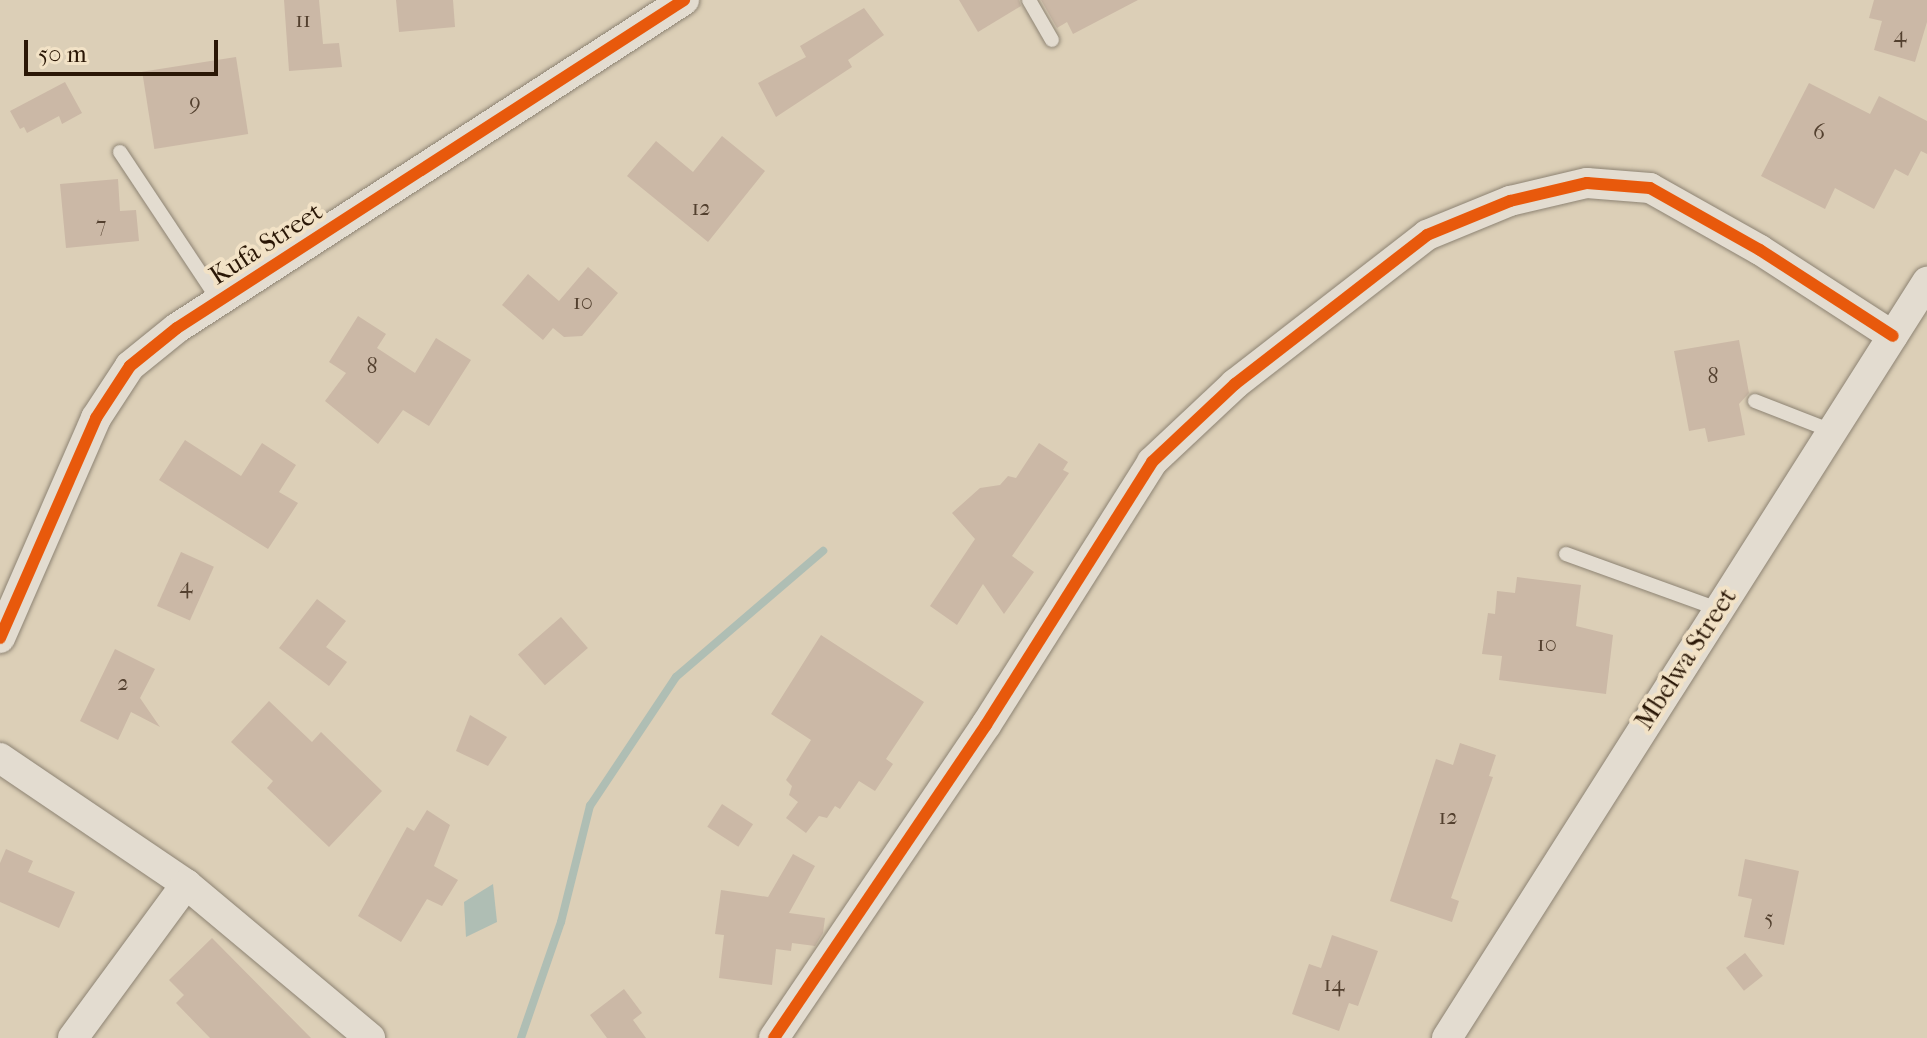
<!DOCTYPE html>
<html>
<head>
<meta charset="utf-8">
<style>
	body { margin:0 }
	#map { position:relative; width:1927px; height:1038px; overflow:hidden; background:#dccfb7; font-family:"IM FELL French Canon",serif }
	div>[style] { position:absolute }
	.water>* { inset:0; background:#afbeb4 }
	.stream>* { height:8px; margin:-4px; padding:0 4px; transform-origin:4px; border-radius:4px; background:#afbeb4 }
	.building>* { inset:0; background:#cbb8a6; transform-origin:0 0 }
	.roads { filter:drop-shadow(0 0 2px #8d8373) drop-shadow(0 0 2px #8d8373) }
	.service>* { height:14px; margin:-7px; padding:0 7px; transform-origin:7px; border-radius:7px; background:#e3dcd0 }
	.minor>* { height:30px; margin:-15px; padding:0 15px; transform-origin:15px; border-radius:15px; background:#e3dcd0 }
	.cycleway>* { height:12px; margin:-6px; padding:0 6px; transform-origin:6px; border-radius:6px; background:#e8590c }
	span { translate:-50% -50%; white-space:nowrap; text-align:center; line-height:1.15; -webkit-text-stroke:8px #f2e2c6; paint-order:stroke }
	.number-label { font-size:22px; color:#53402f }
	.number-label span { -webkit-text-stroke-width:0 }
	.street-label { font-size:26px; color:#2a1706 }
	.scale { position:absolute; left:24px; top:40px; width:194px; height:36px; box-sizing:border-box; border:4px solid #2a1706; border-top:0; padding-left:10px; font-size:24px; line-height:28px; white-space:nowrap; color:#2a1706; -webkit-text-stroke:6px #f2e2c6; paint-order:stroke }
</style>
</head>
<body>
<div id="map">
	<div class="water">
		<div style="clip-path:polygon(493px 884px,497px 922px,466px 937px,464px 902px)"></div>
	</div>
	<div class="stream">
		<div style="left:521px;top:1038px;width:123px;rotate:-71deg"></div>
		<div style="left:561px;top:922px;width:120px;rotate:-76deg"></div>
		<div style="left:590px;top:806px;width:155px;rotate:-56.3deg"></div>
		<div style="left:676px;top:677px;width:194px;rotate:-40.6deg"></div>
	</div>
	<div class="building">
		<div style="clip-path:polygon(284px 0,319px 0,323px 44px,339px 43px,342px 67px,289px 71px)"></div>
		<div style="clip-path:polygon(396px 0,453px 0,455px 27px,399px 32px)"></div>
		<div style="clip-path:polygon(959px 0,1019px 0,1021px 6px,978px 32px)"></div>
		<div style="clip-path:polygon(1041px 0,1138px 0,1073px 34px,1067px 22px,1057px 28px)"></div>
		<div style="clip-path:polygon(1874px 0,1927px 0,1927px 22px,1915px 62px,1874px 50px,1882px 21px,1869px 18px)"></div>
		<div style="clip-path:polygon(864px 8px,884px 35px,848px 60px,852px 67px,776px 117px,758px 83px,806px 57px,800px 46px)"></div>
		<div style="left:236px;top:57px;width:78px;height:95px;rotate:81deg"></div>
		<div style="clip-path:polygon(65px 82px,82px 113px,62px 124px,59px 116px,27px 133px,24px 127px,20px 129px,10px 111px)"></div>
		<div style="clip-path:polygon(1809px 83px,1870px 114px,1879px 96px,1927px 121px,1927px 154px,1921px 151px,1908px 176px,1895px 169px,1874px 209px,1835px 188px,1825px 209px,1761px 176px)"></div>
		<div style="clip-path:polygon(722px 136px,765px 171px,708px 242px,627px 176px,656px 141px,693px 172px)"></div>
		<div style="clip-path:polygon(118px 179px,120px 211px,136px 210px,139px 241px,66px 248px,60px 184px)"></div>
		<div style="clip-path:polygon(588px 267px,618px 293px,582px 336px,564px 337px,553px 328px,543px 340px,502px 305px,528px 274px,559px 301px)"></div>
		<div style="clip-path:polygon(358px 316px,386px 334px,377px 348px,415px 373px,436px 338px,471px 360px,429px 426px,403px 410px,378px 444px,325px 401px,346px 373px,329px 362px)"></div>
		<div style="clip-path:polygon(1739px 340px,1749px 393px,1739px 404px,1745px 435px,1708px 442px,1705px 428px,1689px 431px,1674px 351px)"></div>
		<div style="clip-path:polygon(185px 440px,241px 476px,262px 443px,296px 465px,279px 492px,298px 503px,268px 549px,159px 480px)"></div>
		<div style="clip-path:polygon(1039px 443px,1068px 462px,1063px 470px,1069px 473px,1012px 556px,1034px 572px,1004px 614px,983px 584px,957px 625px,930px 606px,975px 539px,952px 513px,980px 488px,1000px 485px,1008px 476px,1016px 478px)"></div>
		<div style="left:181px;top:552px;width:36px;height:59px;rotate:24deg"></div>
		<div style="clip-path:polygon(1517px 577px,1581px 585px,1576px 626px,1613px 635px,1606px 694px,1499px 680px,1502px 656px,1482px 654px,1488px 613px,1495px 614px,1497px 591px,1515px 593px)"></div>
		<div style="clip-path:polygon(317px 599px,346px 621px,326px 647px,347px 662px,329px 686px,279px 648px)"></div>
		<div style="left:561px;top:617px;width:41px;height:57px;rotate:49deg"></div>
		<div style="clip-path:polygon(821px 635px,924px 702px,886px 759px,893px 764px,875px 791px,859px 781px,840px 809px,835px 806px,827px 818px,819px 816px,806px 833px,786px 818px,798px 802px,789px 795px,792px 786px,786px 780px,811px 740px,771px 714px)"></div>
		<div style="clip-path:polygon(115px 649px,155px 669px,140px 698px,160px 727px,131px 712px,118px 740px,80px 721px)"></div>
		<div style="clip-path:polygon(269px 701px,312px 742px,321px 732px,382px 791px,329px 847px,267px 788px,273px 781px,231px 742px)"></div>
		<div style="clip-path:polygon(470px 715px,507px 737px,488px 766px,456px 751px)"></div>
		<div style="clip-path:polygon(1460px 743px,1496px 755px,1489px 776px,1493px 777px,1451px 898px,1459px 901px,1452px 922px,1390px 901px,1436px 759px,1453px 765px)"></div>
		<div style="left:722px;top:804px;width:37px;height:27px;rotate:33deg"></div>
		<div style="clip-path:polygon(427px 810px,450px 825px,434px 866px,458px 880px,442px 906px,427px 899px,401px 942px,358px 916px,407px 827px,414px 831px)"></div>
		<div style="clip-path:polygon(6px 849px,33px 861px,28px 872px,75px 892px,59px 928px,0 902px,0 863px)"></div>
		<div style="clip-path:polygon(793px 854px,815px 866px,789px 913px,825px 918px,823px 933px,815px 946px,792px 943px,791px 951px,776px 949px,772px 985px,719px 978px,724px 935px,715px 934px,721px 890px,768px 897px)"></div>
		<div style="clip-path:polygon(1745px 859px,1799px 871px,1784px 945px,1744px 937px,1752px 899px,1738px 896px)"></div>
		<div style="clip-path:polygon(1332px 935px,1378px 951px,1358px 1006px,1349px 1003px,1339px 1031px,1292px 1014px,1309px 964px,1321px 968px)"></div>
		<div style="clip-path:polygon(212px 938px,311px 1038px,210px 1038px,176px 1003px,184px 995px,169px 980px)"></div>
		<div style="left:1745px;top:953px;width:29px;height:24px;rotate:52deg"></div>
		<div style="clip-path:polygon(624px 989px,642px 1013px,633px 1020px,646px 1038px,607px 1038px,590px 1015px)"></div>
	</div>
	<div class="roads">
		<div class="service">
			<div style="left:1029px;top:0;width:46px;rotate:60.1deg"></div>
			<div style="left:120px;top:152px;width:179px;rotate:56.4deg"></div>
			<div style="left:1755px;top:401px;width:83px;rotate:21.3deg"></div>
			<div style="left:1566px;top:554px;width:162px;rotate:19.9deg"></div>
		</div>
		<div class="minor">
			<div style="left:0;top:638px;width:240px;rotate:-66.4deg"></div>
			<div style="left:96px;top:418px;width:62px;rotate:-56.8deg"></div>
			<div style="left:130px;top:366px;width:60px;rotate:-39deg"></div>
			<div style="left:177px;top:328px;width:604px;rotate:-32.9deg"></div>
			<div style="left:0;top:758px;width:225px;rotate:34.1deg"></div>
			<div style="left:186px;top:884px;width:240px;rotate:39.9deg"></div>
			<div style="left:73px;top:1038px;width:191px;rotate:-53.7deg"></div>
			<div style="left:774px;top:1038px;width:378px;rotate:-55.9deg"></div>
			<div style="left:986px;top:725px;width:311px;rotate:-57.7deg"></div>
			<div style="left:1152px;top:462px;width:114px;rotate:-43.2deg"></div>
			<div style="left:1235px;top:384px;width:243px;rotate:-37.8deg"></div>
			<div style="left:1427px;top:235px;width:90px;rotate:-22.3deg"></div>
			<div style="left:1510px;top:201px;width:79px;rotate:-13.2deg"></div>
			<div style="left:1587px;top:183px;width:63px;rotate:4.5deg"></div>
			<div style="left:1650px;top:188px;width:126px;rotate:29.4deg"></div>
			<div style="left:1760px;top:250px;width:158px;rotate:32.9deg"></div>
			<div style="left:1447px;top:1038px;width:896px;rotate:-57.59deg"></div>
		</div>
	</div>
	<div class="cycleway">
		<div style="left:0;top:638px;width:240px;rotate:-66.4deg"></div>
		<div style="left:96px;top:418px;width:62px;rotate:-56.8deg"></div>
		<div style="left:130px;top:366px;width:60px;rotate:-39deg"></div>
		<div style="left:177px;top:328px;width:604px;rotate:-32.9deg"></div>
		<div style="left:774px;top:1038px;width:378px;rotate:-55.9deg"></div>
		<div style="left:986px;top:725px;width:311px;rotate:-57.7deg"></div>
		<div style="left:1152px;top:462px;width:114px;rotate:-43.2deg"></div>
		<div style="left:1235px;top:384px;width:243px;rotate:-37.8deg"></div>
		<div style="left:1427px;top:235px;width:90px;rotate:-22.3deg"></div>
		<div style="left:1510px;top:201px;width:79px;rotate:-13.2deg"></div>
		<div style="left:1587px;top:183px;width:63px;rotate:4.5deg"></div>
		<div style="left:1650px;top:188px;width:126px;rotate:29.4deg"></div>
		<div style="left:1760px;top:250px;width:158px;rotate:32.9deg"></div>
	</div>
	<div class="number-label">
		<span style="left:303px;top:21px">11</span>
		<span style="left:1900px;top:36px">4</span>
		<span style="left:195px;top:103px">9</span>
		<span style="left:1819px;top:133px">6</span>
		<span style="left:701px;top:209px">12</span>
		<span style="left:101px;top:226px">7</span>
		<span style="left:583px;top:303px">10</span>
		<span style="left:372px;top:367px">8</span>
		<span style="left:1713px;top:377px">8</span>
		<span style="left:186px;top:587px">4</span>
		<span style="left:1547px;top:645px">10</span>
		<span style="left:123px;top:684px">2</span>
		<span style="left:1448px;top:818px">12</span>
		<span style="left:1769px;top:919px">5</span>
		<span style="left:1334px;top:985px">14</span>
	</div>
	<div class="street-label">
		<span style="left:266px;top:244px;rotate:-33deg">Kufa Street</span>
		<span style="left:1686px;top:659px;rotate:-57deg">Mbelwa Street</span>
	</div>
	<div class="scale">50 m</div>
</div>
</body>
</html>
